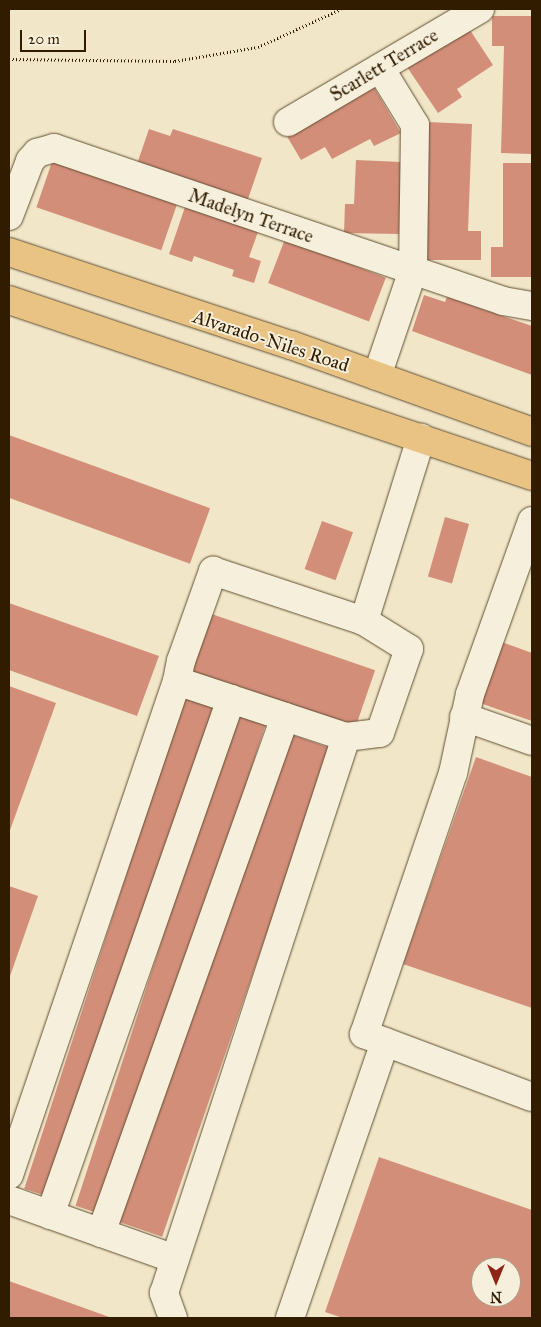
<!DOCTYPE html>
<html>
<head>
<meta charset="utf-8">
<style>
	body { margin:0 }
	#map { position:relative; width:541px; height:1327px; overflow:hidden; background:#f1e6c7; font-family:"IM FELL Great Primer",serif }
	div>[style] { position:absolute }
	.building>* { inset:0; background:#d38e7a; transform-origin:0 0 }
	.path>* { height:3px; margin-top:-1.5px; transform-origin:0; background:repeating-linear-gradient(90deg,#311c00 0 1px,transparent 0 3.5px) }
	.roads { filter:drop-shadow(0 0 1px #614e32) drop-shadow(0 0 1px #614e32) }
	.minor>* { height:28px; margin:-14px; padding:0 14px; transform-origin:14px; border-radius:14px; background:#f6efdb }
	.major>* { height:28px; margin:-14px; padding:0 14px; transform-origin:14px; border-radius:14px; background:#e8c384 }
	span { translate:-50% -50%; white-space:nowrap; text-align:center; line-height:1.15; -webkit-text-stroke:4px #f6efdb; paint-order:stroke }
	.street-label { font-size:19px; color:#311c00 }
	.frame { position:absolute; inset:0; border:10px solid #311c00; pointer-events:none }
	.north { position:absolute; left:471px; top:1257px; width:50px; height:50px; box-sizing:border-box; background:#f6efdb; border:1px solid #a79b83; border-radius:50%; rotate:180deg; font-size:14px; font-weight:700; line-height:20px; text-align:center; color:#311c00 }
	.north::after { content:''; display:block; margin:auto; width:18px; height:22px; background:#8f2418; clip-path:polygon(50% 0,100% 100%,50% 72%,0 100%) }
	.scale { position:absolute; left:20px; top:30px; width:66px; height:22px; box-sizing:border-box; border:2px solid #311c00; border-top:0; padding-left:6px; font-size:15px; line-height:18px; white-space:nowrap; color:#311c00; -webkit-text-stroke:4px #f6efdb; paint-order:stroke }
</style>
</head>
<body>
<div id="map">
	<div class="building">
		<div style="clip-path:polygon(492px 16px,532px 16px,532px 154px,501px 153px,504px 46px,492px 46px)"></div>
		<div style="clip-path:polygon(468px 27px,493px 65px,457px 89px,462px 97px,438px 113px,407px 67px)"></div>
		<div style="clip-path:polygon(372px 84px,401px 133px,374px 146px,370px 139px,332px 159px,325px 147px,301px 160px,285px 133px)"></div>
		<div style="clip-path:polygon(427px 122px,472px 124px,468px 231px,481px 231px,481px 260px,426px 260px)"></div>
		<div style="clip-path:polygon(149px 129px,170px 136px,173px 129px,262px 158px,247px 202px,136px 167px)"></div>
		<div style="left:53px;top:159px;width:132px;height:51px;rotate:19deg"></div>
		<div style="clip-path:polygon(356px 160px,401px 162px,399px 234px,344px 233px,345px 204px,354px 204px)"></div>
		<div style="clip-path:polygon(503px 163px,532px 163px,532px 277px,491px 277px,491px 247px,503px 247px)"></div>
		<div style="clip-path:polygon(186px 204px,259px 229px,249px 257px,261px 261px,254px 283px,232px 276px,234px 270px,194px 256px,192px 262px,169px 254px)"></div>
		<div style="left:285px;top:239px;width:108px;height:47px;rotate:21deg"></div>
		<div style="clip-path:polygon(424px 295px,445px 302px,447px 297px,532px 326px,532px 375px,412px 331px)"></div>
		<div style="left:9px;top:435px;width:214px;height:59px;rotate:20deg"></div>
		<div style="left:445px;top:517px;width:25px;height:62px;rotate:16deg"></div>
		<div style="left:322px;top:521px;width:33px;height:51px;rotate:20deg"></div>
		<div style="clip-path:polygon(9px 603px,159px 656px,137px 716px,9px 670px)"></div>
		<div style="left:203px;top:611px;width:182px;height:61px;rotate:19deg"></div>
		<div style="clip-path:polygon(499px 641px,532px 653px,532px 721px,477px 702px)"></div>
		<div style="clip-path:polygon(9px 686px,56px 703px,9px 833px)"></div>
		<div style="left:184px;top:697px;width:32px;height:517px;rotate:18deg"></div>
		<div style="left:235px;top:715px;width:32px;height:516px;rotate:18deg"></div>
		<div style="left:287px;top:733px;width:46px;height:517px;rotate:19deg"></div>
		<div style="clip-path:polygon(476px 757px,532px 777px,532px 1008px,403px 964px)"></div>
		<div style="clip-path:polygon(9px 886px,38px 896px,9px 979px)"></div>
		<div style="clip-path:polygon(evenodd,379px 1157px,532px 1210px,532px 1318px,343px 1318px,325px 1312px,379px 1157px,481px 1267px,511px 1267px,511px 1297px,481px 1297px,481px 1267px)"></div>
		<div style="clip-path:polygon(9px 1281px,112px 1318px,9px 1318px)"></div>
	</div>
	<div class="path">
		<div style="left:9px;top:59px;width:166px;rotate:0.7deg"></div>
		<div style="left:175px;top:61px;width:84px;rotate:-9.6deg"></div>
		<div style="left:258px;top:47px;width:91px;rotate:-24.6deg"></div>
	</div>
	<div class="roads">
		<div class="minor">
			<div style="left:288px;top:122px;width:223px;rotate:-30.5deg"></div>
			<div style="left:9px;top:216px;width:59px;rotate:-69.1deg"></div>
			<div style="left:30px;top:161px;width:11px;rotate:-49deg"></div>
			<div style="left:37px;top:153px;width:18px;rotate:-16deg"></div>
			<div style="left:54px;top:148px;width:474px;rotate:18.8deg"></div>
			<div style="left:503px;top:301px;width:29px;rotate:10deg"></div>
			<div style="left:377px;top:376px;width:112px;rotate:-71.2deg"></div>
			<div style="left:413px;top:270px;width:145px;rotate:-89.2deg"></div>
			<div style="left:415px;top:125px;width:67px;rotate:-121.6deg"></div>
			<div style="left:532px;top:521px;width:184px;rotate:109.7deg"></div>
			<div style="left:470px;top:694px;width:81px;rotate:102.1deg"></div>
			<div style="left:453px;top:773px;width:276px;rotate:108.8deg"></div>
			<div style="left:364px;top:1034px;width:179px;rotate:20.6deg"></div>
			<div style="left:464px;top:717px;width:72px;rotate:19.4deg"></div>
			<div style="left:346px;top:737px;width:178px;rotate:-161.7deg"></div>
			<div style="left:177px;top:681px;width:20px;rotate:-79deg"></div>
			<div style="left:181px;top:661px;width:96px;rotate:-70.4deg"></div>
			<div style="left:213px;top:571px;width:159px;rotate:18.3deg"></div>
			<div style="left:364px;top:621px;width:192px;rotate:-72.7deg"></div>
			<div style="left:9px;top:1175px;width:522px;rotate:-71.22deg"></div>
			<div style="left:9px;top:1200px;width:176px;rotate:19.6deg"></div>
			<div style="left:50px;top:1215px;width:547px;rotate:-70.67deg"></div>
			<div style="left:101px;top:1233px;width:548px;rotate:-70.37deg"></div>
			<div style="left:173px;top:1318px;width:27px;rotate:-110deg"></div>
			<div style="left:164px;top:1293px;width:585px;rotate:-71.87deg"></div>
			<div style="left:346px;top:737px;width:34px;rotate:-7deg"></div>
			<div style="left:380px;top:733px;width:89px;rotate:-71deg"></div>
			<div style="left:409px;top:649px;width:53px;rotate:-148.1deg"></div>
			<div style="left:290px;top:1318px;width:292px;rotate:-71deg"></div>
		</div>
		<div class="major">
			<div style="left:9px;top:252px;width:297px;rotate:18.3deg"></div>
			<div style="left:291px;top:345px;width:256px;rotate:19.8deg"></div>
			<div style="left:9px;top:300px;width:552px;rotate:18.6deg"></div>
		</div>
	</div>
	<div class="street-label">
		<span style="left:384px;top:65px;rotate:-31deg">Scarlett Terrace</span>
		<span style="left:251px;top:216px;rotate:19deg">Madelyn Terrace</span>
		<span style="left:271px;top:341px;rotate:18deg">Alvarado-Niles Road</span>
	</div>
	<div class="frame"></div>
	<div class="north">N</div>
	<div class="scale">20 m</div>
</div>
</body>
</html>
